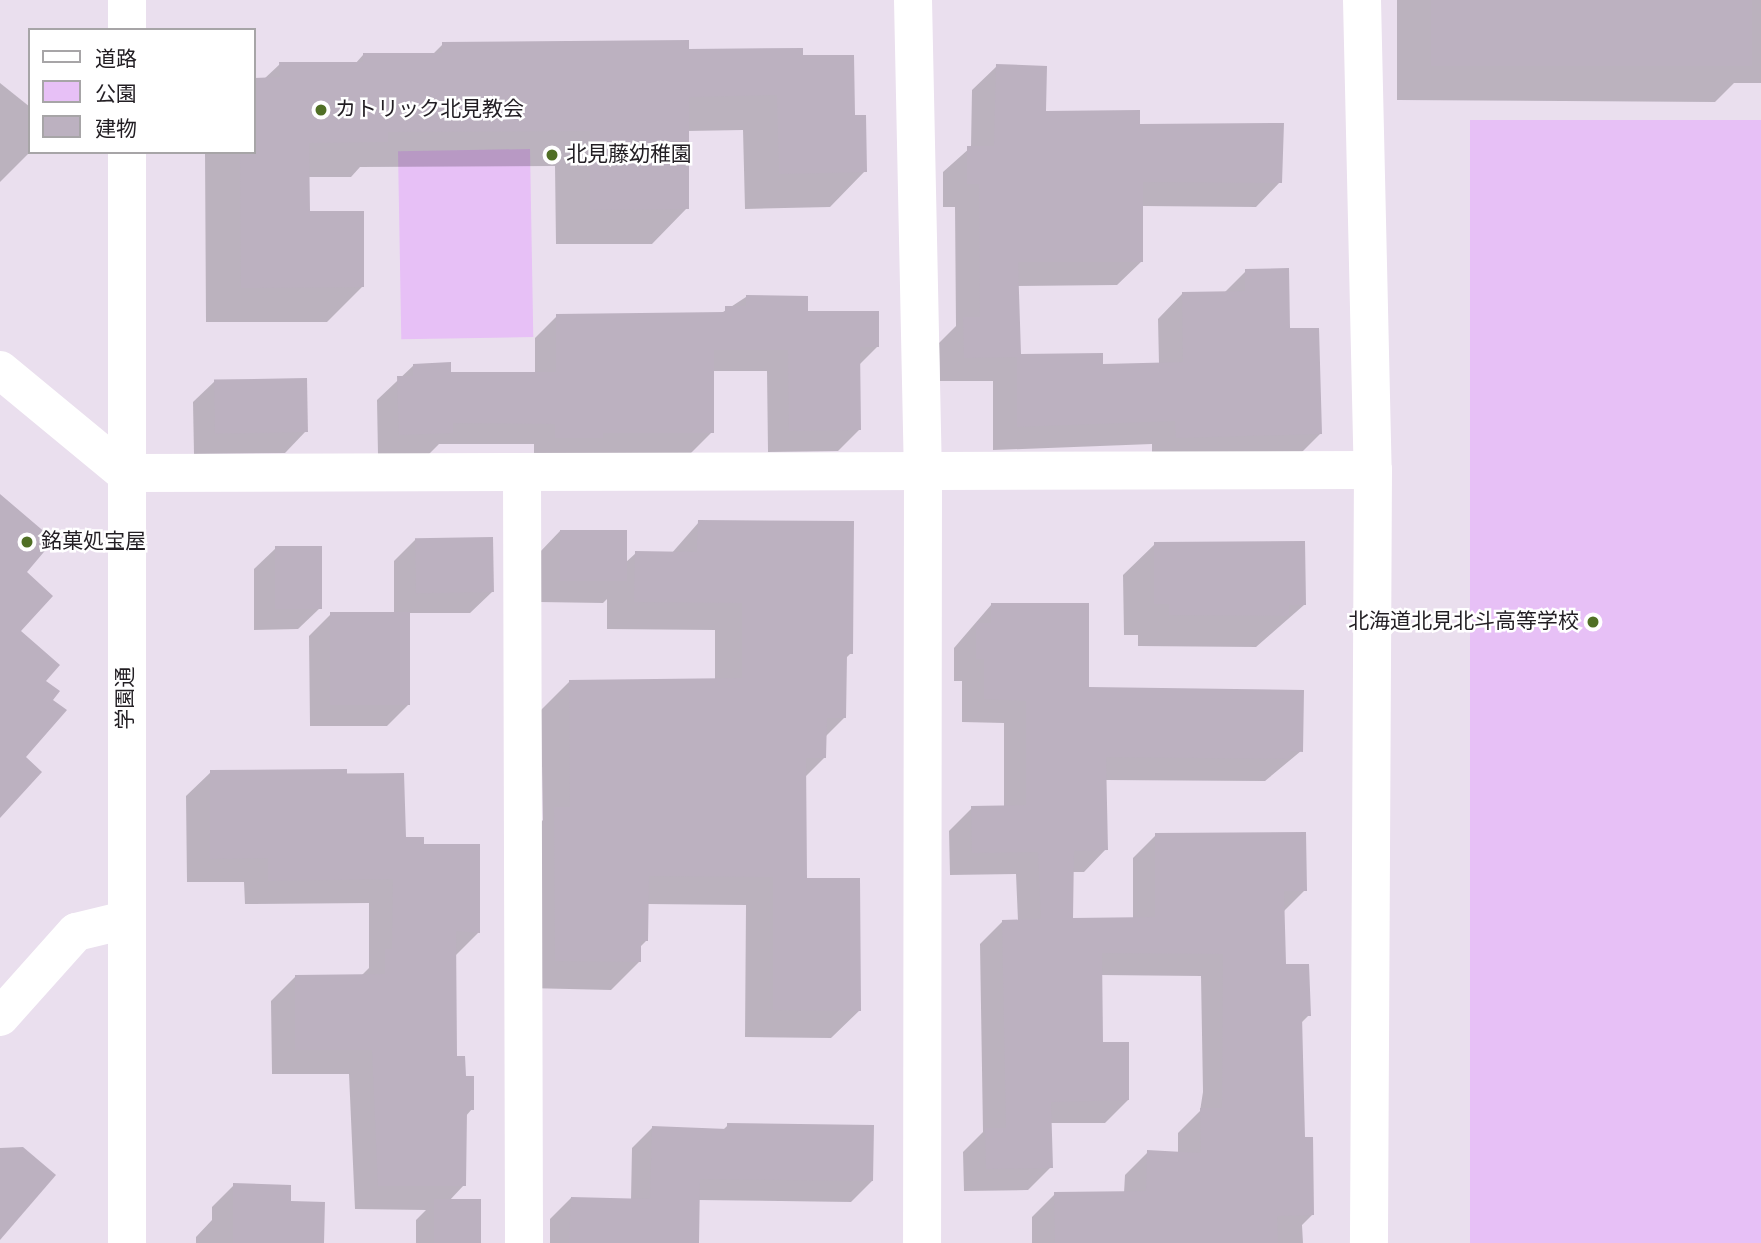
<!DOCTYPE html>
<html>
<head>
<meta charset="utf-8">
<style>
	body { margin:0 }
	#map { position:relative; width:1761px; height:1243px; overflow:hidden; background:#eadfee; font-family:"Sofia Sans Condensed","Noto Sans JP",sans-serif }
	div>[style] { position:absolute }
	.green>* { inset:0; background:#e7c0f6; transform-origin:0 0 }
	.shadow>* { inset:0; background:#0003 }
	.building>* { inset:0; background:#bcb1c0; transform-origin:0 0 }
	.minor>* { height:38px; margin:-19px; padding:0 19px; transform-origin:19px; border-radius:19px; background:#fff }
	.tertiary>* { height:38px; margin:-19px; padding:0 19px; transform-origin:19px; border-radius:19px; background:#fff }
	.dots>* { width:19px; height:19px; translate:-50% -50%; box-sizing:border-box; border:4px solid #fff; border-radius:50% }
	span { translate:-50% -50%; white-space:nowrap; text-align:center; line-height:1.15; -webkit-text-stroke:5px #fff; paint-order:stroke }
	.poi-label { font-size:21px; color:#221e23 }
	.left { translate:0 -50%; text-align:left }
	.right { translate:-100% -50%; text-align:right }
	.street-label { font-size:21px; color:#221e23 }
	.legend { position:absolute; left:28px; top:28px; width:228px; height:126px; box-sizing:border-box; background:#fff; border:2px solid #a7a5a7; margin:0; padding:9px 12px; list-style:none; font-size:21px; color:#221e23 }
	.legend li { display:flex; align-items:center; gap:14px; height:35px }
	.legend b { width:35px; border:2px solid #a7a5a7 }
</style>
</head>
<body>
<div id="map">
	<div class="green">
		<div style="left:1470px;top:120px;width:291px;height:1123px"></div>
		<div style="left:530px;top:149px;width:188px;height:132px;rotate:89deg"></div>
	</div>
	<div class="shadow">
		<div style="clip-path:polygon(1397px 0,1761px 0,1761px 83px,1734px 83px,1715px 102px,1397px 100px)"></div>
		<div style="clip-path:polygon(443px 44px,802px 57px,853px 117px,865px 171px,830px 207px,745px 209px,743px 130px,687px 131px,687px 208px,652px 244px,556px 244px,555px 166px,360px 167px,351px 177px,308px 177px,308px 213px,363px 286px,327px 322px,206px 322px,205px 152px,254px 152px,254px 79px,264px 79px,280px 64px,355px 64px,363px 55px,432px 55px)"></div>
		<div style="clip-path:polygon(997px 66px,1044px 113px,1139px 126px,1280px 182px,1256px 207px,1142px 206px,1142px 261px,1117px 285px,1017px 286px,1020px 356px,1102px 366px,1159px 364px,1158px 319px,1182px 294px,1223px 294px,1246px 271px,1320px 434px,1296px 458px,1152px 461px,1152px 444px,993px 450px,993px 381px,940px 381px,939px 343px,956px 326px,955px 207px,943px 207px,943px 172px,971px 147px,972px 90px)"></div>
		<div style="clip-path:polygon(0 83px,30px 107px,30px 152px,0 182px)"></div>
		<div style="clip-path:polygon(746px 297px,806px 313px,878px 346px,859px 365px,860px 429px,838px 451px,768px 452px,767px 371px,712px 371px,712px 432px,690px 454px,534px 459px,534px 444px,439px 444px,429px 454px,378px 455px,377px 400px,414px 365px,449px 374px,535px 374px,535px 338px,557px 316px,720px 314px)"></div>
		<div style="clip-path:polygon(215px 381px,306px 431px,285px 453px,194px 454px,193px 402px)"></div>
		<div style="clip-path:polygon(699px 522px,851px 653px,845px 659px,844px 718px,825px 737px,825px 757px,805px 777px,806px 880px,860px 1010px,831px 1038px,745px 1037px,746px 905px,647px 904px,646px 941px,639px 948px,639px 962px,611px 990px,527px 988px,526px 837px,543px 820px,541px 710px,569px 682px,715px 680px,715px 630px,607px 629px,607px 599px,603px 603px,539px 602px,539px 553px,560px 531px,625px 563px,636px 553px,671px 554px)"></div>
		<div style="clip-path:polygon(415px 540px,492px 592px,470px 613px,408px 613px,409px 704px,387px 726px,310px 726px,309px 636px,331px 614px,394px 614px,394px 561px)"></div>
		<div style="clip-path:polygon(1155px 544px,1304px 605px,1256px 647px,1138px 646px,1138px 635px,1124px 635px,1123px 575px)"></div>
		<div style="clip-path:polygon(276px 548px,320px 608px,298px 629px,254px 630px,254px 569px)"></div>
		<div style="clip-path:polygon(991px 605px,1087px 689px,1301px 751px,1265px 781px,1105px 780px,1106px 849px,1084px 872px,1072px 872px,1071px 920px,1133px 919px,1133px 858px,1156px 835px,1305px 890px,1283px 912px,1284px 966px,1309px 1015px,1301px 1023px,1303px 1139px,1312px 1215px,1302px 1225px,1303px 1243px,1032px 1243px,1032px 1217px,1055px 1194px,1124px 1193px,1125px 1175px,1148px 1152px,1178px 1154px,1178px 1133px,1200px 1111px,1203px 1092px,1201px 976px,1100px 975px,1101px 1044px,1128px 1100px,1105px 1123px,1050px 1123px,1051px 1167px,1028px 1190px,964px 1191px,963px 1152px,983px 1132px,980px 944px,1003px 921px,1018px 921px,1016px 874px,950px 875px,949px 831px,972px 808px,1004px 807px,1004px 723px,962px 722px,962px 681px,954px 681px,954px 648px)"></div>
		<div style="clip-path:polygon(211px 772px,402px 774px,404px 838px,422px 845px,479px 932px,455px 956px,455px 1058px,472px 1109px,465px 1117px,464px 1185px,449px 1201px,479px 1243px,416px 1243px,416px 1220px,426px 1210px,355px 1209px,349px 1074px,272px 1074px,271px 1001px,296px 976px,361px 976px,369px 968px,369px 903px,245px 904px,244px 882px,187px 882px,186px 796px)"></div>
		<div style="clip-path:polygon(728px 1125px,872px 1181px,851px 1202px,698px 1200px,697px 1243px,550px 1243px,550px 1219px,571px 1198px,631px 1200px,632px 1148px,653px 1127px,722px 1131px)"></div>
		<div style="clip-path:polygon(234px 1185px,289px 1203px,323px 1243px,196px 1243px,196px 1237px,212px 1220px,212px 1207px)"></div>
	</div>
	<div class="building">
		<div style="left:1431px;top:0;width:321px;height:66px"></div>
		<div style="clip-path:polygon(689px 40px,689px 49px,803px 48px,803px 55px,854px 55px,855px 115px,866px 115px,867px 172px,779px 174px,777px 95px,689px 97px,689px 209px,590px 210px,590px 131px,388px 132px,388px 142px,309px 143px,310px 211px,364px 211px,364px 287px,241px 288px,240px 152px,254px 152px,254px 78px,280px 77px,279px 62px,363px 62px,363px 53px,442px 53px,442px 42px)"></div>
		<div style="clip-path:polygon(996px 64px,1047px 66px,1046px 111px,1140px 110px,1140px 124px,1284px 123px,1282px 183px,1143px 182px,1143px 262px,1018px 262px,1021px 354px,1103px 353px,1103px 364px,1183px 362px,1182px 292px,1245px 291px,1245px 269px,1289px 268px,1290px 328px,1319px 328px,1322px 434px,1176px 438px,1175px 421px,1017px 427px,1017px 357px,964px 358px,963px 317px,980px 317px,979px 184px,967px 184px,967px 146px,994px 146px)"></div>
		<div style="clip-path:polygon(746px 295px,808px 296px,808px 311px,879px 311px,879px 347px,860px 347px,861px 430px,789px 431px,788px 350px,714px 350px,714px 433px,603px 433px,603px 438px,555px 438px,555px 424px,453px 423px,453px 433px,399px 435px,397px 376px,413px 376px,413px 364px,451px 362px,451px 372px,556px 372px,556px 314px,725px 312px,725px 306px,746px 306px)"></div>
		<div style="left:307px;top:378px;width:54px;height:93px;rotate:89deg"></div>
		<div style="clip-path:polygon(0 494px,54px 540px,27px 572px,53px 596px,21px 631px,60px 665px,46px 681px,60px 691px,53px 700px,67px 710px,26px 757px,42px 772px,0 818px)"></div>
		<div style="clip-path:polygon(698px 520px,854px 521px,853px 654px,847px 654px,846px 718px,827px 718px,826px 758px,806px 758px,807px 878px,860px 878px,861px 1011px,773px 1010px,773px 877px,649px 876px,648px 941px,641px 941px,641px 962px,555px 961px,554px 807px,570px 807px,569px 680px,742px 678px,742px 603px,634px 602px,635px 551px,697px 552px)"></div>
		<div style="left:560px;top:530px;width:67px;height:51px"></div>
		<div style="left:493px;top:537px;width:55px;height:78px;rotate:89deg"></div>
		<div style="clip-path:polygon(1305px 541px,1306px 605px,1289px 605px,1289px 616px,1169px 615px,1169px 604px,1154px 604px,1154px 542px)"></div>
		<div style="left:275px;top:546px;width:47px;height:63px"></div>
		<div style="clip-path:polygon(991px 603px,1089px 603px,1089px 687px,1304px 690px,1303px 752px,1290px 751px,1290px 759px,1106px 757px,1108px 850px,1074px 851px,1073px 918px,1155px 917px,1155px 833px,1306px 832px,1307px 891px,1284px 891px,1286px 964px,1309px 964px,1311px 1016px,1302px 1016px,1305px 1137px,1313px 1137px,1314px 1215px,1277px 1216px,1278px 1243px,1055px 1243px,1054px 1192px,1146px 1191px,1147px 1150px,1201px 1153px,1200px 1108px,1222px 1108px,1223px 954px,1102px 953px,1103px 1042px,1129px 1042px,1129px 1100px,1051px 1102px,1053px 1168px,986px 1169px,985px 1128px,1006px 1128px,1002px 920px,1041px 919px,1038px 852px,972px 853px,971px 806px,1026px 805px,1026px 701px,984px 699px,984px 659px,976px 659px,976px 623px,991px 623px)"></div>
		<div style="left:330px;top:612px;width:80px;height:93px"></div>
		<div style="clip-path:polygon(347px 769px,347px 774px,404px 773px,406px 837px,424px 837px,424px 844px,480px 844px,480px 933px,456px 931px,457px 1056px,465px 1056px,466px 1076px,474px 1076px,474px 1110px,467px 1110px,466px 1186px,378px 1186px,372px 1050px,295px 1050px,295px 975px,385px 974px,385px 949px,392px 949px,393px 879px,268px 881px,268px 858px,210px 859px,210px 770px)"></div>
		<div style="clip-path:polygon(727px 1123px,874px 1125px,873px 1181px,700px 1179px,699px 1243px,569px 1243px,571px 1197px,650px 1199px,652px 1126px,727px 1129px)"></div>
		<div style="clip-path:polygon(23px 1147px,56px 1175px,0 1240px,0 1148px)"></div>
		<div style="clip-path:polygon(233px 1183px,291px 1185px,291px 1201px,325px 1202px,324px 1243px,233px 1243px)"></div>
		<div style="left:434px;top:1199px;width:47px;height:44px"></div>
	</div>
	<div class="minor">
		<div style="left:913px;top:0;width:471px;rotate:88.8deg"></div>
		<div style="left:923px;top:471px;width:772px;rotate:90.07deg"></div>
		<div style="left:1362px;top:0;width:470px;rotate:88.7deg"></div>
		<div style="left:1373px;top:470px;width:773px;rotate:90.3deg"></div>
		<div style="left:0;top:370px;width:162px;rotate:39.5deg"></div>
		<div style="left:125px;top:473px;width:1248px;rotate:-0.14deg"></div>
		<div style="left:522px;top:474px;width:769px;rotate:89.85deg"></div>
		<div style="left:0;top:1017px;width:114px;rotate:-48.2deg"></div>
		<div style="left:76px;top:932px;width:51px;rotate:-13.5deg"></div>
	</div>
	<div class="tertiary">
		<div style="left:127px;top:30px;width:30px;rotate:-90deg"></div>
		<div style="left:127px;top:152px;width:1091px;rotate:90deg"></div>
	</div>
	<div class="dots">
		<div style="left:321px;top:110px;background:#506f25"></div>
		<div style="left:552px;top:155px;background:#506f25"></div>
		<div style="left:27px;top:542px;background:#506f25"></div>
		<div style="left:1593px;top:622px;background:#506f25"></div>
	</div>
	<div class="poi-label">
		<span class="left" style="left:335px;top:110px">カトリック北見教会</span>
		<span class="left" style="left:566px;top:155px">北見藤幼稚園</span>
		<span class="left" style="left:41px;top:542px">銘菓処宝屋</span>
		<span class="right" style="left:1579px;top:622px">北海道北見北斗高等学校</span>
	</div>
	<div class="street-label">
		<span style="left:126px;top:698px;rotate:-90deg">学園通</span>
	</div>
	<ul class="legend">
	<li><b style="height:9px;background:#fff"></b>道路</li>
	<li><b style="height:19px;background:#e7c0f6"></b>公園</li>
	<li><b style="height:19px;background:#bcb1c0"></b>建物</li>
	</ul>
</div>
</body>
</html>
